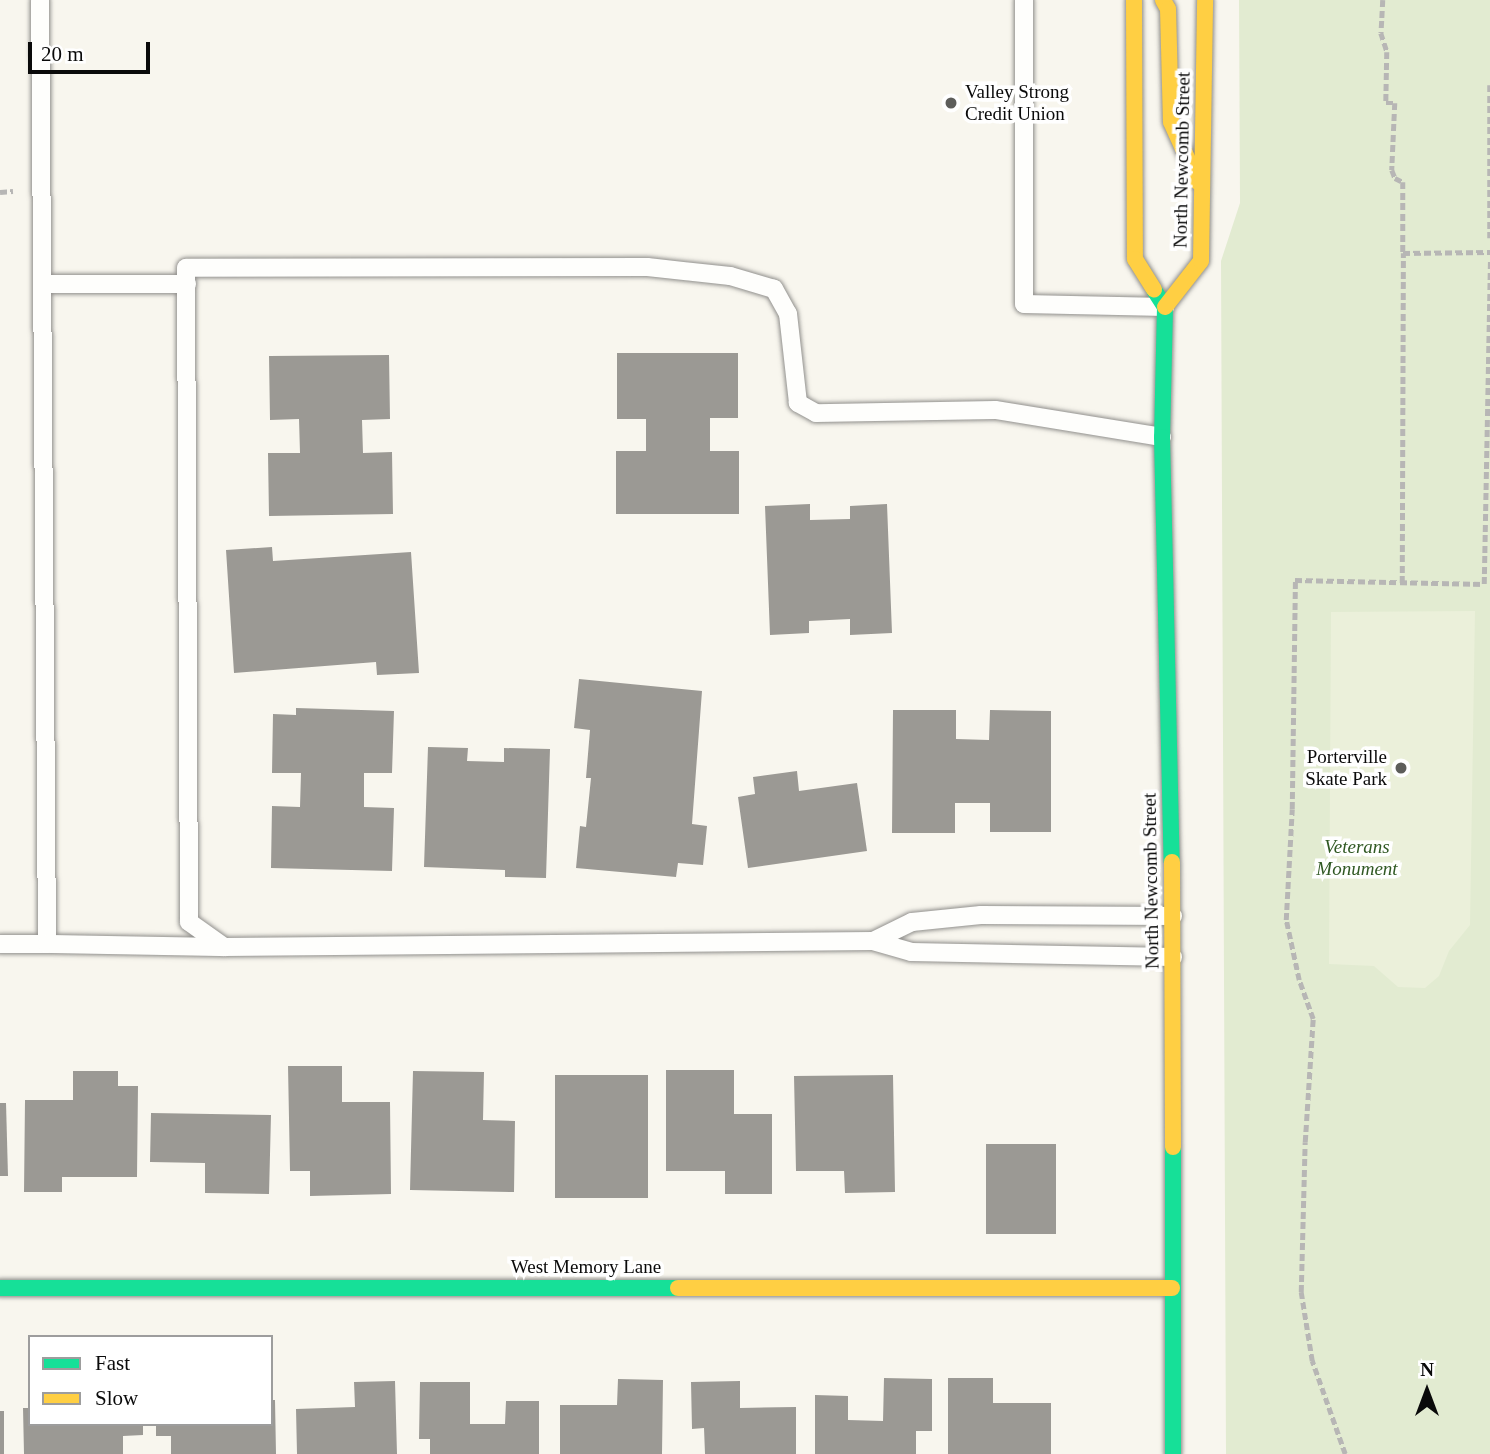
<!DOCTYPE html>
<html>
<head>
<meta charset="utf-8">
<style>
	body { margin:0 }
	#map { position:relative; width:1490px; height:1454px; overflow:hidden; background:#f8f6ee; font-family:Georgia,serif }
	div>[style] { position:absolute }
	.green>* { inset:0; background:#e2ebd1 }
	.pitch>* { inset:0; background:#ebf0da }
	.building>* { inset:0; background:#9b9994; transform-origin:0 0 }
	.path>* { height:4.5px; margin-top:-2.25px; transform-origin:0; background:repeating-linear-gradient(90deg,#b7b6b5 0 7px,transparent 0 10.5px) }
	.roads { filter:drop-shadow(0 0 2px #91908d) drop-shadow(0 0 2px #91908d) }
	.lane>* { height:18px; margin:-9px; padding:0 9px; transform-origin:9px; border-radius:9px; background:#fefefc }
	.fast>* { height:16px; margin:-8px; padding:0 8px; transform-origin:8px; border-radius:8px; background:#16e098 }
	.slow>* { height:16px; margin:-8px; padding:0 8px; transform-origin:8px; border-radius:8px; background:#ffcf43 }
	.dots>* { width:19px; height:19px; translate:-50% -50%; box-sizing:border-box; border:4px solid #fff; border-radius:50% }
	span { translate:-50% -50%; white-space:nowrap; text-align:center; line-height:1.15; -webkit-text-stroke:7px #fff; paint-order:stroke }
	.poi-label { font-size:19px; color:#0a0a0a }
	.left { translate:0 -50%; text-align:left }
	.right { translate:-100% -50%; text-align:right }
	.street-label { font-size:19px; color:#0a0a0a }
	.park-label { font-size:19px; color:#315924; font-style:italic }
	.legend { position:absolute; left:28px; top:1335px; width:245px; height:91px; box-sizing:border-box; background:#fff; border:2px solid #9d9d9d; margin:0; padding:9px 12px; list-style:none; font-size:21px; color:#0a0a0a }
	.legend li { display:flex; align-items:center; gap:14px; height:35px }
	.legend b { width:35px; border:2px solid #9d9d9d }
	.north { position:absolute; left:1392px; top:1356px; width:70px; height:70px; -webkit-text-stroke:5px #fff; paint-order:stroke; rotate:0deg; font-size:19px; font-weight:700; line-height:28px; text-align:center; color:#0a0a0a }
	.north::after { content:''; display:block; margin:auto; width:24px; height:32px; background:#0a0a0a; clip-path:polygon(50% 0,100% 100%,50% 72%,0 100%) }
	.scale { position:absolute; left:28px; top:42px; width:122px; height:32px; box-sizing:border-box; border:4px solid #0a0a0a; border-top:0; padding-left:9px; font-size:21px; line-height:24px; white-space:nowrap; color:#0a0a0a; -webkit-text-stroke:5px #fff; paint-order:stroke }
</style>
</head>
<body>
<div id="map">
	<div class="green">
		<div style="clip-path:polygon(1239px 0,1490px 0,1490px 1454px,1226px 1454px,1221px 261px,1240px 203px)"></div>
	</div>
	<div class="pitch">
		<div style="clip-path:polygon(1475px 611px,1470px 925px,1449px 951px,1439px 976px,1425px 988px,1398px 987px,1374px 966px,1329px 964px,1331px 612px)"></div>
	</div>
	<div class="building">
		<div style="clip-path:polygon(617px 353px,738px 353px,738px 418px,710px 418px,710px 451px,739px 451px,739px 514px,616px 514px,616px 451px,646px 451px,646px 419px,617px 419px)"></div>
		<div style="clip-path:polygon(389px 355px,390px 419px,362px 420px,363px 453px,392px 452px,393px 514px,269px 516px,268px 453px,300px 453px,299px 419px,270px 420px,269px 356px)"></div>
		<div style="clip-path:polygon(810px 504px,810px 520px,850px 519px,850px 506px,887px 504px,892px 633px,850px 635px,850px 619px,809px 621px,809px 633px,770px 635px,765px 506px)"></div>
		<div style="clip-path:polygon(272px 547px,273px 561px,411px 552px,419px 673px,377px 675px,376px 662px,234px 673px,226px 550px)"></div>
		<div style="clip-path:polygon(579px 679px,702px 691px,692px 824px,707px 826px,703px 865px,678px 863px,676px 877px,576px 868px,580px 826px,586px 827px,591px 778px,586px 778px,590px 730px,574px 728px)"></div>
		<div style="clip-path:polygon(296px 708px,394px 711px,392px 773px,364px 773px,364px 807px,394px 808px,392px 871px,271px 868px,272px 806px,300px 807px,301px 773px,272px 773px,273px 714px,296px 715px)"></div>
		<div style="clip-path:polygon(893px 710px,956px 710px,956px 739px,989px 740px,990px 710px,1051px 711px,1051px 832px,990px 832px,990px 803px,955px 803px,955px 833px,892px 833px)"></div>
		<div style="clip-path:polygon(428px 747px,468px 748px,467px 761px,504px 762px,504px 748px,550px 749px,546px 878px,505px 877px,505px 870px,424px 867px)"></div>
		<div style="clip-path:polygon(797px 771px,799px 791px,857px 783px,867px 851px,748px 868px,738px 797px,755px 794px,753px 777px)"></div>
		<div style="clip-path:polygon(288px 1066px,342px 1066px,342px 1102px,390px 1102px,391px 1194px,310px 1196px,310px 1171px,290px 1171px)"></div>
		<div style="clip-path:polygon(666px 1070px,734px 1070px,734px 1114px,772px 1114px,772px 1194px,725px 1194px,725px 1171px,666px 1171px)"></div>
		<div style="clip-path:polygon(73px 1071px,118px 1071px,118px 1086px,138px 1086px,137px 1177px,62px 1177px,62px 1192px,24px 1192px,25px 1100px,73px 1100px)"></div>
		<div style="clip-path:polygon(413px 1071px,484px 1072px,483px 1120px,515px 1121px,514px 1192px,410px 1190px)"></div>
		<div style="left:555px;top:1075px;width:93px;height:123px"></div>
		<div style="clip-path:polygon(893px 1075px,895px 1192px,845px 1193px,844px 1171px,796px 1171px,794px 1076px)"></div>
		<div style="clip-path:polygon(0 1103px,6px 1103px,8px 1176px,0 1176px)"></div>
		<div style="clip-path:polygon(151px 1113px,271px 1115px,269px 1194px,205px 1193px,205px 1163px,150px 1162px)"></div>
		<div style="left:986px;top:1144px;width:70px;height:90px"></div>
		<div style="clip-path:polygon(884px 1378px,932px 1379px,932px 1431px,916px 1431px,916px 1454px,815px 1454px,815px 1395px,848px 1396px,848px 1420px,883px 1421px)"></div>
		<div style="clip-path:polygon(948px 1378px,993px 1378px,993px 1403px,1051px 1403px,1051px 1454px,948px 1454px)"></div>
		<div style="clip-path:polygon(618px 1379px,663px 1380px,662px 1454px,560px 1454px,560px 1405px,617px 1405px)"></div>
		<div style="clip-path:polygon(395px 1381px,397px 1454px,297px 1454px,296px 1409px,355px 1407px,354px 1382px)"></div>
		<div style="clip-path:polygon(740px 1381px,740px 1408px,796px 1407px,796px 1454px,705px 1454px,704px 1428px,692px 1429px,691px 1382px)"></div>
		<div style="clip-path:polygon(420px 1382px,470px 1382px,470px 1424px,505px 1424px,506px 1401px,539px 1401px,539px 1454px,430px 1454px,430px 1439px,419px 1439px)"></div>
		<div style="clip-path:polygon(271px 1400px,275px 1400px,276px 1454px,171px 1454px,171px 1436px,156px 1436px,156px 1424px,271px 1424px)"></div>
		<div style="clip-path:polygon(23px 1408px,30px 1408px,30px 1424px,143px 1424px,143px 1435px,123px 1436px,123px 1454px,24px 1454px)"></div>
		<div style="left:0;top:1411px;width:4px;height:43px"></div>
	</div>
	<div class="path">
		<div style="left:1383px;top:0;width:33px;rotate:93deg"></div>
		<div style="left:1381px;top:33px;width:20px;rotate:72deg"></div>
		<div style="left:1387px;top:52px;width:51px;rotate:91.1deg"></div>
		<div style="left:1386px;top:103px;width:9px"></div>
		<div style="left:1395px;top:103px;width:67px;rotate:92.6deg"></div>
		<div style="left:1392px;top:170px;width:9px;rotate:69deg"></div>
		<div style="left:1395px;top:178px;width:9px;rotate:27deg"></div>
		<div style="left:1403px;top:182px;width:71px;rotate:90deg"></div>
		<div style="left:1403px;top:253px;width:87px;rotate:-0.7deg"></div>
		<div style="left:1490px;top:85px;width:153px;rotate:90deg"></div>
		<div style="left:0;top:192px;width:13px;rotate:-4deg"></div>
		<div style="left:1402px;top:583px;width:330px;rotate:-89.8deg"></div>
		<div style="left:1345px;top:1454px;width:99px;rotate:-109.5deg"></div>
		<div style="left:1312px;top:1361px;width:70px;rotate:-99.1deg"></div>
		<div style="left:1301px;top:1292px;width:150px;rotate:-88.5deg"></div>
		<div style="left:1305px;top:1142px;width:123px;rotate:-86.3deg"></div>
		<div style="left:1313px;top:1019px;width:41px;rotate:-109.7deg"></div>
		<div style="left:1299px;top:980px;width:61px;rotate:-102.2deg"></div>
		<div style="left:1286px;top:920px;width:111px;rotate:-86.9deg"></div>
		<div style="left:1292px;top:809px;width:229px;rotate:-89.2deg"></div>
		<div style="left:1295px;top:580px;width:189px;rotate:1.2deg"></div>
		<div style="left:1484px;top:584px;width:324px;rotate:-88.9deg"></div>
	</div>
	<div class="roads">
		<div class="lane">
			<div style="left:1024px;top:0;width:304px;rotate:90deg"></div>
			<div style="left:1024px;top:304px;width:141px;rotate:1.2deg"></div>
			<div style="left:44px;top:284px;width:143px"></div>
			<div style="left:1162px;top:437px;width:169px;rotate:-170.8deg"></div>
			<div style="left:995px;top:410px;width:179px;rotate:179deg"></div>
			<div style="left:816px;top:413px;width:21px;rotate:-151deg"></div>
			<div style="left:798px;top:403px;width:90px;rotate:-96.4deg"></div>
			<div style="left:788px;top:314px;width:29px;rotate:-119deg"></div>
			<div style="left:774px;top:289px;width:46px;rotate:-163.5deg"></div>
			<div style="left:730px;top:276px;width:83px;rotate:-173.8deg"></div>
			<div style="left:647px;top:267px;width:461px;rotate:179.9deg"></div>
			<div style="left:186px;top:268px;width:654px;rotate:89.74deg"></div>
			<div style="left:189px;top:922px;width:43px;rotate:35.5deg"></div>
			<div style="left:224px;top:947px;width:649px;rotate:-0.53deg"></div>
			<div style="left:873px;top:941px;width:40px;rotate:16deg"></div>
			<div style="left:911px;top:952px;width:262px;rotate:1.1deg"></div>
			<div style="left:873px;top:941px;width:43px;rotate:-26deg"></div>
			<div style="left:912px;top:922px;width:69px;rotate:-5.8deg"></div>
			<div style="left:981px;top:915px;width:192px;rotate:0.3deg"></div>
			<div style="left:0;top:944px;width:47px"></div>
			<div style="left:47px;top:944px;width:944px;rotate:-90.42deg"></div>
			<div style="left:47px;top:944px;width:177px;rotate:1deg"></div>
		</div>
		<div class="fast">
			<div style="left:1154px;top:290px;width:20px;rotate:57deg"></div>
			<div style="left:1165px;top:307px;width:130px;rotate:91.3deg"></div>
			<div style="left:1162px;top:437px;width:425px;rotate:88.7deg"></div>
			<div style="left:1173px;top:1147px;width:307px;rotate:90deg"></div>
			<div style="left:0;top:1288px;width:678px"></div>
		</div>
		<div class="slow">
			<div style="left:1134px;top:0;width:259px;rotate:89.8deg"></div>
			<div style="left:1135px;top:259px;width:36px;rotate:58deg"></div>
			<div style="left:1163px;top:0;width:10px;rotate:61deg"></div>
			<div style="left:1168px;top:9px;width:113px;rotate:88.5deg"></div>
			<div style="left:1171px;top:122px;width:66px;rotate:65.8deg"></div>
			<div style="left:1165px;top:307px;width:58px;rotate:-52deg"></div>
			<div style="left:1201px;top:261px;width:261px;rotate:-89.1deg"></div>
			<div style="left:1172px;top:862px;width:285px;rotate:89.8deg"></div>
			<div style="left:678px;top:1288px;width:494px"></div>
		</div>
	</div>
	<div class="dots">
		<div style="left:951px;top:103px;background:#5d5d5a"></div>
		<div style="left:1401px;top:768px;background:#5d5d5a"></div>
	</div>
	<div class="poi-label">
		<span class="left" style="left:965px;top:103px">Valley Strong<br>Credit Union</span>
		<span class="right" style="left:1387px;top:768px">Porterville<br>Skate Park</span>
	</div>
	<div class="street-label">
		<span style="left:1182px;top:160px;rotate:-89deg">North Newcomb Street</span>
		<span style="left:1151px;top:881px;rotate:-91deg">North Newcomb Street</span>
		<span style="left:586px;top:1267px">West Memory Lane</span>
	</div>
	<div class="park-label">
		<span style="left:1357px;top:858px">Veterans<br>Monument</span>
	</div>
	<ul class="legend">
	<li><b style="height:9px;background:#16e098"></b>Fast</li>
	<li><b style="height:9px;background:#ffcf43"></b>Slow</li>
	</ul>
	<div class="north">N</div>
	<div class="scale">20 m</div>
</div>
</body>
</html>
